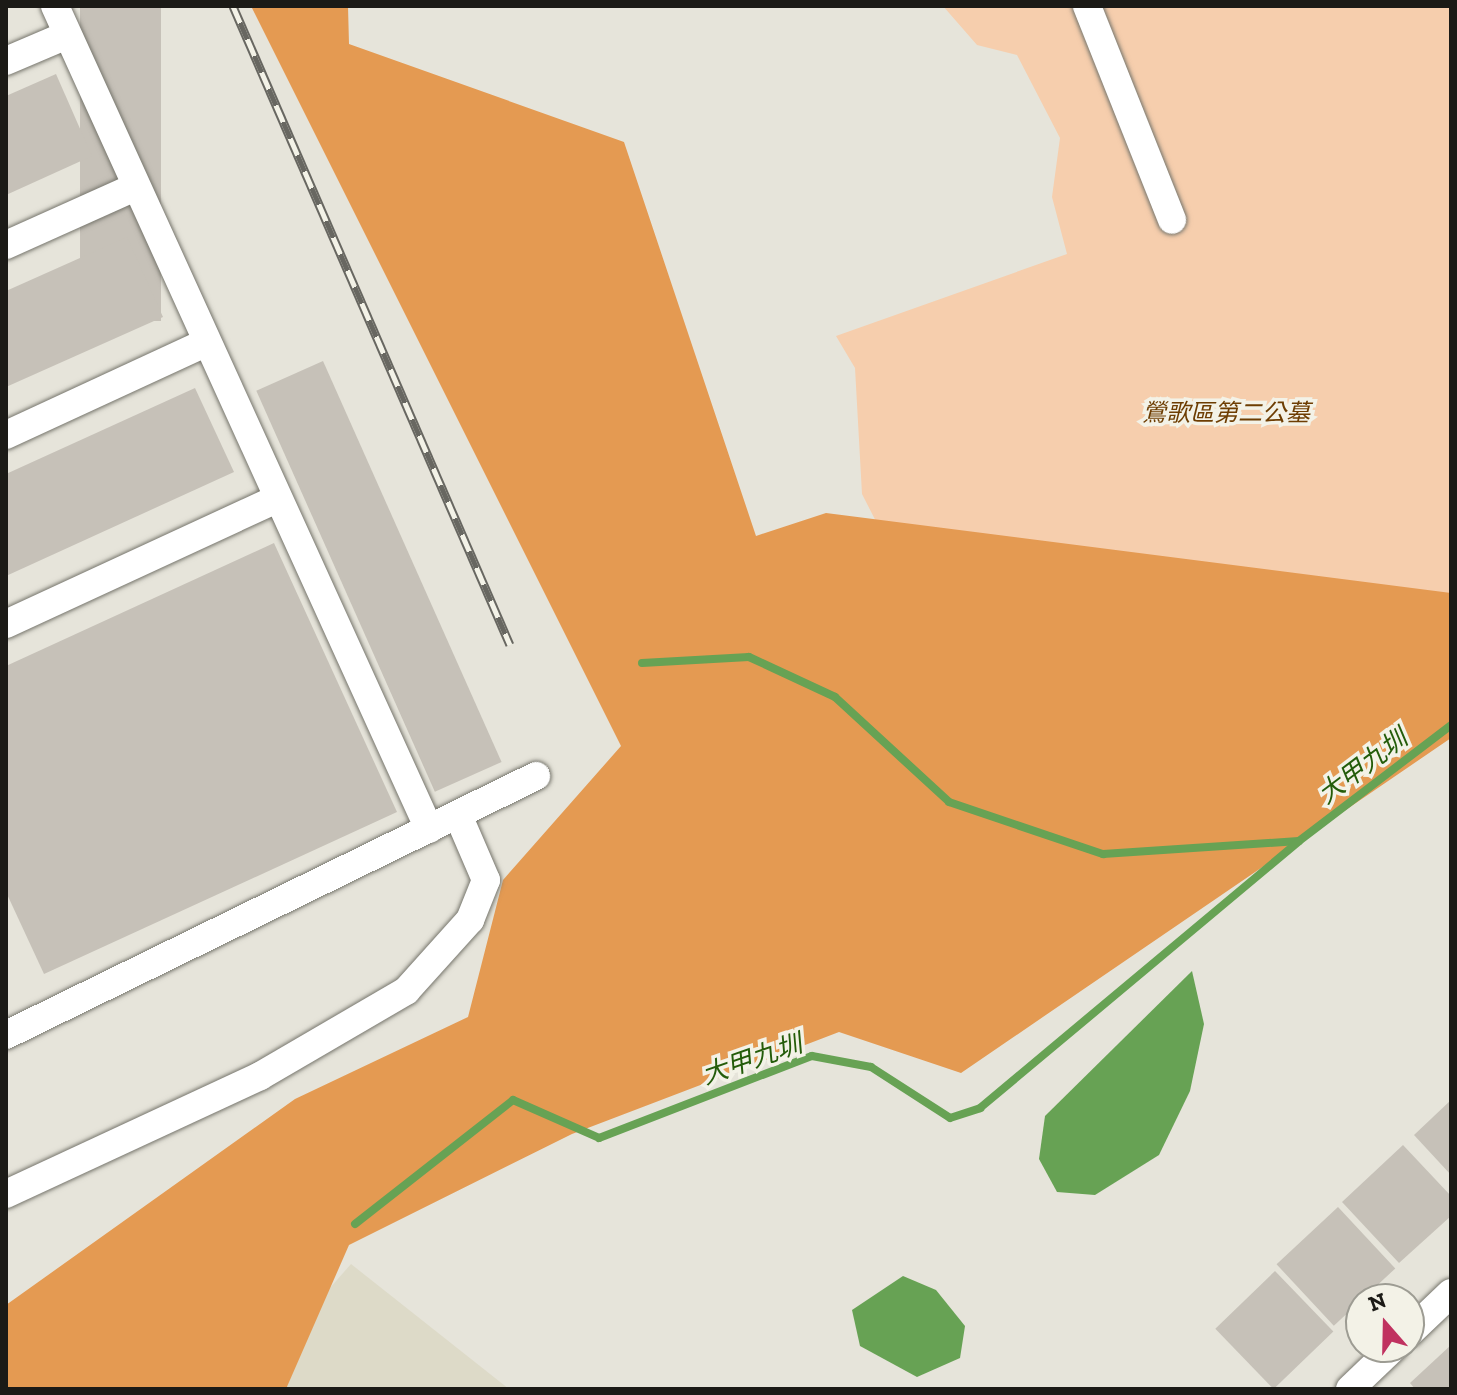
<!DOCTYPE html>
<html>
<head>
<meta charset="utf-8">
<style>
	body { margin:0 }
	#map { position:relative; width:1457px; height:1395px; overflow:hidden; background:#e6e4da; font-family:"Zilla Slab","Noto Sans TC",serif }
	div>[style] { position:absolute }
	.built>* { inset:0; background:#dddac8 }
	.green>* { inset:0; background:#f6cead }
	.forest>* { inset:0; background:#e49a52 }
	.water>* { inset:0; background:#67a254 }
	.stream>* { height:8px; margin:-4px; padding:0 4px; transform-origin:4px; border-radius:4px; background:#67a254 }
	.building>* { inset:0; background:#c6c1b8; transform-origin:0 0 }
	.roads { filter:drop-shadow(0 0 2px #76756c) drop-shadow(0 0 2px #76756c) }
	.minor>* { height:28px; margin:-14px; padding:0 14px; transform-origin:14px; border-radius:14px; background:#fff }
	.rail>* { height:9px; margin-top:-4.5px; transform-origin:0; background:repeating-linear-gradient(90deg,#f3f2e7 0 18px,#686761 0 36px); box-sizing:border-box; border-block:2px solid #686761 }
	span { translate:-50% -50%; white-space:nowrap; text-align:center; line-height:1.15; -webkit-text-stroke:7px #f3f2e7; paint-order:stroke }
	.park-label { font-size:24px; color:#6d3d02; font-style:italic }
	.water-label { font-size:26px; color:#245c0a; font-style:italic }
	.frame { position:absolute; inset:0; border:8px solid #1b1a16; pointer-events:none }
	.north { position:absolute; left:1345px; top:1283px; width:80px; height:80px; box-sizing:border-box; background:#f3f2e7; border:2px solid #9d9c93; border-radius:50%; rotate:340deg; font-size:22px; font-weight:700; line-height:32px; text-align:center; color:#1b1a16 }
	.north::after { content:''; display:block; margin:auto; width:28px; height:36px; background:#c03260; clip-path:polygon(50% 0,100% 100%,50% 72%,0 100%) }
</style>
</head>
<body>
<div id="map">
	<div class="built">
		<div style="clip-path:polygon(351px 1264px,509px 1389px,279px 1389px,300px 1322px)"></div>
	</div>
	<div class="green">
		<div style="clip-path:polygon(943px 6px,1451px 6px,1451px 619px,886px 541px,862px 494px,855px 368px,836px 336px,1067px 254px,1052px 197px,1060px 138px,1017px 55px,977px 45px)"></div>
	</div>
	<div class="forest">
		<div style="clip-path:polygon(251px 6px,348px 6px,349px 44px,624px 142px,756px 536px,826px 513px,1451px 593px,1451px 738px,961px 1073px,839px 1032px,572px 1134px,349px 1245px,286px 1389px,6px 1389px,6px 1305px,295px 1099px,468px 1017px,503px 880px,621px 746px)"></div>
	</div>
	<div class="water">
		<div style="clip-path:polygon(1192px 971px,1204px 1024px,1190px 1091px,1159px 1155px,1095px 1195px,1057px 1192px,1039px 1159px,1045px 1116px)"></div>
		<div style="clip-path:polygon(903px 1276px,936px 1290px,965px 1326px,960px 1358px,917px 1377px,860px 1346px,852px 1310px)"></div>
	</div>
	<div class="stream">
		<div style="left:642px;top:663px;width:107px;rotate:-3.2deg"></div>
		<div style="left:749px;top:657px;width:95px;rotate:24.9deg"></div>
		<div style="left:835px;top:697px;width:155px;rotate:42.6deg"></div>
		<div style="left:949px;top:802px;width:163px;rotate:18.7deg"></div>
		<div style="left:1103px;top:854px;width:196px;rotate:-3.8deg"></div>
		<div style="left:1299px;top:841px;width:191px;rotate:-37.3deg"></div>
		<div style="left:355px;top:1224px;width:201px;rotate:-38.1deg"></div>
		<div style="left:513px;top:1100px;width:94px;rotate:23.8deg"></div>
		<div style="left:599px;top:1138px;width:228px;rotate:-21.1deg"></div>
		<div style="left:812px;top:1056px;width:60px;rotate:10.6deg"></div>
		<div style="left:871px;top:1067px;width:94px;rotate:32.8deg"></div>
		<div style="left:950px;top:1118px;width:32px;rotate:-18deg"></div>
		<div style="left:980px;top:1108px;width:416px;rotate:-39.9deg"></div>
	</div>
	<div class="building">
		<div style="left:80px;top:6px;width:81px;height:315px"></div>
		<div style="clip-path:polygon(56px 74px,92px 156px,6px 195px,6px 96px)"></div>
		<div style="clip-path:polygon(127px 237px,163px 317px,6px 387px,6px 291px)"></div>
		<div style="left:323px;top:361px;width:439px;height:73px;rotate:66deg"></div>
		<div style="clip-path:polygon(195px 388px,234px 472px,6px 576px,6px 474px)"></div>
		<div style="clip-path:polygon(274px 543px,397px 812px,44px 974px,6px 892px,6px 666px)"></div>
		<div style="clip-path:polygon(1451px 1100px,1451px 1175px,1414px 1135px)"></div>
		<div style="clip-path:polygon(1403px 1145px,1451px 1196px,1451px 1216px,1399px 1263px,1342px 1202px)"></div>
		<div style="left:1338px;top:1207px;width:84px;height:84px;rotate:47deg"></div>
		<div style="left:1275px;top:1271px;width:84px;height:83px;rotate:46deg"></div>
		<div style="clip-path:polygon(1451px 1345px,1451px 1389px,1415px 1389px,1410px 1383px)"></div>
	</div>
	<div class="roads">
		<div class="minor">
			<div style="left:55px;top:6px;width:904px;rotate:65.56deg"></div>
			<div style="left:1087px;top:6px;width:230px;rotate:68.3deg"></div>
			<div style="left:6px;top:61px;width:66px;rotate:-23.1deg"></div>
			<div style="left:6px;top:245px;width:141px;rotate:-24.2deg"></div>
			<div style="left:6px;top:435px;width:219px;rotate:-24.8deg"></div>
			<div style="left:6px;top:624px;width:298px;rotate:-24.8deg"></div>
			<div style="left:6px;top:1035px;width:590px;rotate:-26.04deg"></div>
			<div style="left:6px;top:1194px;width:280px;rotate:-24.9deg"></div>
			<div style="left:260px;top:1076px;width:169px;rotate:-30.2deg"></div>
			<div style="left:406px;top:991px;width:96px;rotate:-48deg"></div>
			<div style="left:470px;top:920px;width:43px;rotate:-68.2deg"></div>
			<div style="left:486px;top:880px;width:71px;rotate:-113.3deg"></div>
			<div style="left:1409px;top:1333px;width:58px;rotate:-43.6deg"></div>
			<div style="left:1350px;top:1389px;width:61px;rotate:-43.7deg"></div>
		</div>
	</div>
	<div class="rail">
		<div style="left:233px;top:6px;width:696px;rotate:66.56deg"></div>
	</div>
	<div class="park-label">
		<span style="left:1226px;top:413px">鶯歌區第二公墓</span>
	</div>
	<div class="water-label">
		<span style="left:1363px;top:767px;rotate:-37deg">大甲九圳</span>
		<span style="left:752px;top:1060px;rotate:-19deg">大甲九圳</span>
	</div>
	<div class="frame"></div>
	<div class="north">N</div>
</div>
</body>
</html>
